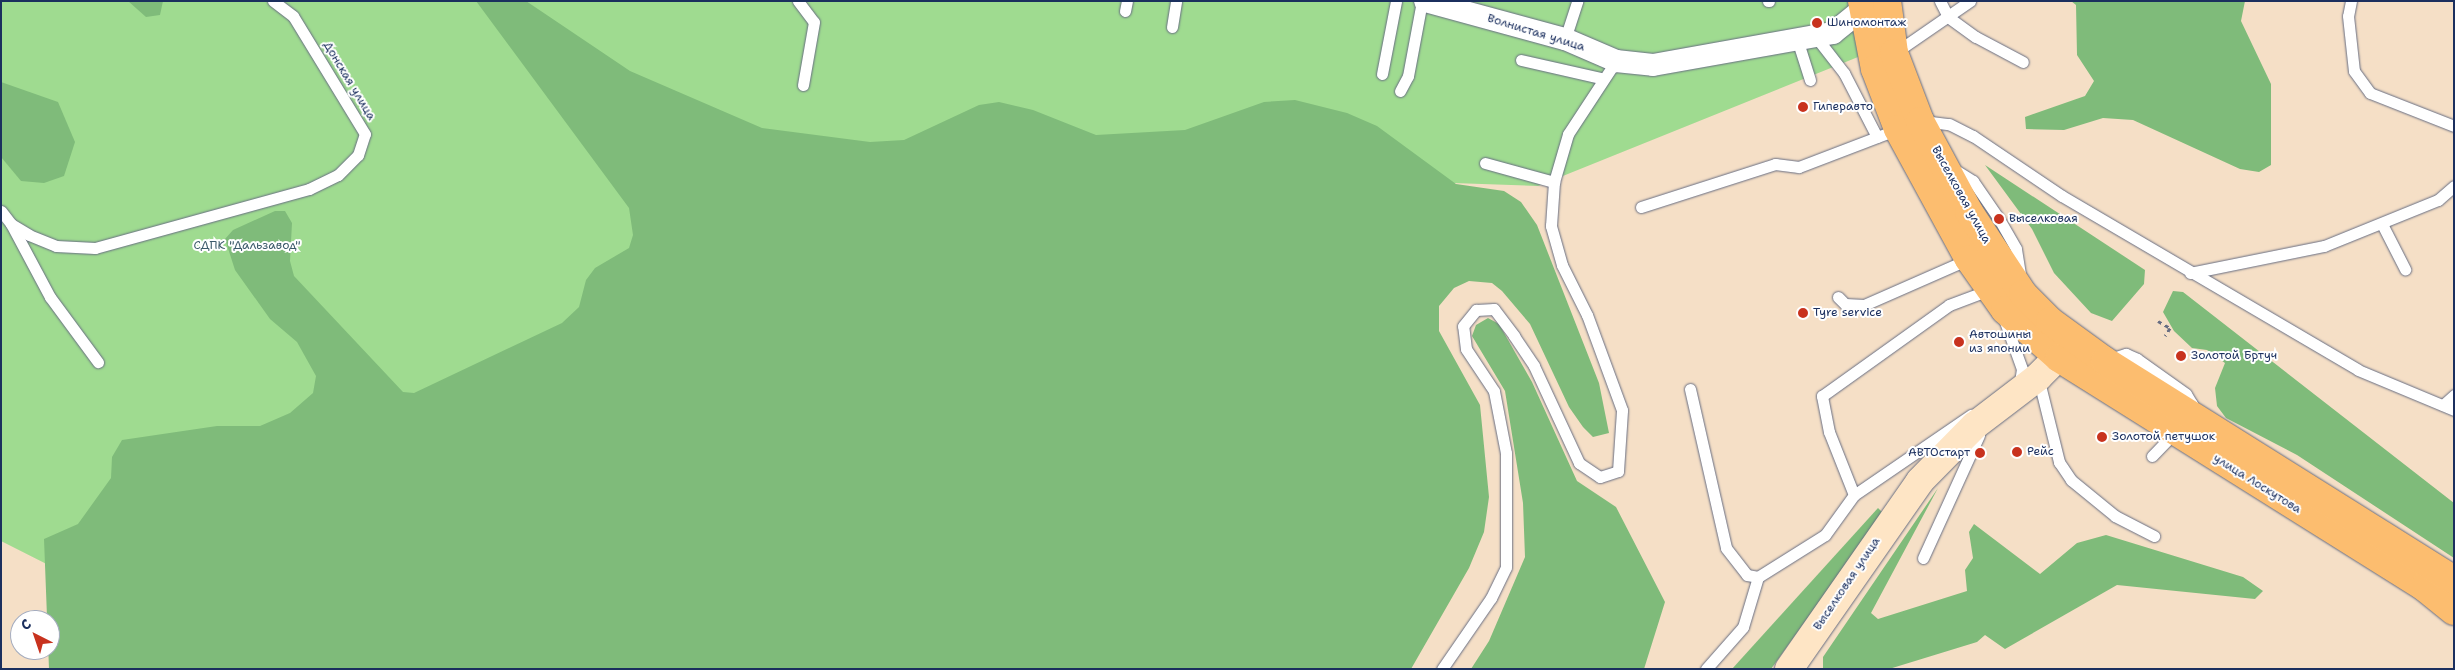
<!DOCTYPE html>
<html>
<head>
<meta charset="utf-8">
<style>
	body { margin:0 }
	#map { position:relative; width:2455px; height:670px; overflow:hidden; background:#f5dfc6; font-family:"Shantell Sans",sans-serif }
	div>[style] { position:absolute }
	.green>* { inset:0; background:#9fdb90 }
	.forest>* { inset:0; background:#7fbb7a }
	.path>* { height:3px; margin-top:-1.5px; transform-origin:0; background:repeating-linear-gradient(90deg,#676d82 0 4px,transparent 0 8px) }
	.roads { filter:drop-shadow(0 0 1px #676d82) drop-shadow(0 0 1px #676d82) }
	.lane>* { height:11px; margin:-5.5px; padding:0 5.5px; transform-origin:5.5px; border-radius:5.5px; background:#fff }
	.street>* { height:22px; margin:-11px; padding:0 11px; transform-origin:11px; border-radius:11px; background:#fff }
	.secondary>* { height:28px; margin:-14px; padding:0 14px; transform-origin:14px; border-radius:14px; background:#fee5c5 }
	.primary>* { height:28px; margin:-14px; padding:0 14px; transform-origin:14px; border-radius:14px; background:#fcbd6f }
	.dots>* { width:14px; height:14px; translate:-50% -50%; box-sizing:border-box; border:2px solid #fff; border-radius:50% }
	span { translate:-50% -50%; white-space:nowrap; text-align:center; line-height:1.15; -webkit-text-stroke:4px #fff; paint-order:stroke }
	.poi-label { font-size:12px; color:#1b2f5e }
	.left { translate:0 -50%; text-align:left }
	.right { translate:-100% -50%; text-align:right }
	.street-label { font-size:12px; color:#1b2f5e }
	.park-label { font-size:12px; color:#3c5a6a }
	.frame { position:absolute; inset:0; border:2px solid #1b2f5e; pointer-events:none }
	.north { position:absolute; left:10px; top:610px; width:50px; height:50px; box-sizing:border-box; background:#fff; border:1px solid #a4acbf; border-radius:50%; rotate:319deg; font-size:14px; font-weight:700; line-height:20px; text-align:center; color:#1b2f5e }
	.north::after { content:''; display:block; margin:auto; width:18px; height:22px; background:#c8321e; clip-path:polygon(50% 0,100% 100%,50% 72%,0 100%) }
</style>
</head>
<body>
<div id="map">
	<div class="green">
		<div style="clip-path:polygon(1px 1px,1860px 1px,1863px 55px,1538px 186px,1394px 181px,94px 588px,1px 541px)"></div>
	</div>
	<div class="forest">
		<div style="clip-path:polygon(128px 1px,163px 1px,160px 15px,146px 17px)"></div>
		<div style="clip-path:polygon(476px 1px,526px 1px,630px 71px,762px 128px,870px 142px,904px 140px,979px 105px,999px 102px,1033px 110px,1096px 135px,1185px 130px,1264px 102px,1295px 100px,1347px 113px,1377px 126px,1456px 184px,1504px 191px,1521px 202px,1537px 225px,1599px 383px,1609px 433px,1593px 437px,1583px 427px,1569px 407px,1530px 324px,1502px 291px,1492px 283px,1469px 281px,1454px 288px,1439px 306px,1439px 331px,1480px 405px,1489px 497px,1484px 532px,1469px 568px,1411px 669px,49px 669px,44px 539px,78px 524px,111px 478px,112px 457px,122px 440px,217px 426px,260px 426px,290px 413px,313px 393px,316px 376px,297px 342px,270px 319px,235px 270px,225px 239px,233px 230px,275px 211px,285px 211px,292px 223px,290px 261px,294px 276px,403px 392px,414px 393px,562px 323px,579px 307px,586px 280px,595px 268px,629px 248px,633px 235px,629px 208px)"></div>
		<div style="clip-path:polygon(2071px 1px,2245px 1px,2241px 21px,2271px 84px,2271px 165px,2259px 172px,2240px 169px,2133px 120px,2103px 118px,2064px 130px,2026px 129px,2025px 117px,2085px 96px,2094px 81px,2077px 55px,2076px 5px)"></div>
		<div style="clip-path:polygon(1px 82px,58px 102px,75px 142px,64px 176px,44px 183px,21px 181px,1px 157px)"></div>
		<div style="clip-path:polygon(1985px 165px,2145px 270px,2144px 284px,2112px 321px,2091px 313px,2054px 273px,2032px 229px)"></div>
		<div style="clip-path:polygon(2173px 291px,2183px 292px,2454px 503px,2454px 558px,2297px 455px,2226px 418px,2217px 406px,2215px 388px,2225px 363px,2207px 350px,2192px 348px,2174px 331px,2163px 312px)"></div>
		<div style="clip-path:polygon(1488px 318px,1499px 324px,1532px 382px,1577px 481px,1616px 507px,1665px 602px,1644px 669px,1471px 669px,1489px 641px,1525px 557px,1523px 503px,1505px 391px,1472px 336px,1476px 325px)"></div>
		<div style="clip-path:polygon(1938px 488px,1871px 613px,1878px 619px,1967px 591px,1965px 570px,1973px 558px,1969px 532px,1974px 524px,2040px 574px,2077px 543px,2106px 535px,2243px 577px,2263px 591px,2255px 599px,2117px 585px,2005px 649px,1985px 635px,1977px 642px,1889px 669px,1823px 669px,1823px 657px)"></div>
		<div style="clip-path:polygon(1878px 508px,1883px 513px,1771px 669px,1732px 669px)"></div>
	</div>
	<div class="path">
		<div style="left:2158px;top:321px;width:14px;rotate:30deg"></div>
		<div style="left:2170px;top:328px;width:9px;rotate:122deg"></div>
	</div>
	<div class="roads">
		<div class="lane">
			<div style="left:798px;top:1px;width:26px;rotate:53deg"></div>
			<div style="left:814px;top:22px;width:64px;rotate:99.9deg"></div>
			<div style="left:1768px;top:1px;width:1px"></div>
			<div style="left:1940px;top:1px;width:18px;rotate:63deg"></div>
			<div style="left:1948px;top:17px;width:34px;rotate:36deg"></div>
			<div style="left:1976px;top:37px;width:53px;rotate:28deg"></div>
			<div style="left:2351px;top:1px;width:15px;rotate:101deg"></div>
			<div style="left:2348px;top:16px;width:55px;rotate:83.8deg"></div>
			<div style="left:2354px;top:71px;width:27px;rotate:54deg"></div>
			<div style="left:2370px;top:93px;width:90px;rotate:21.4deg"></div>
			<div style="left:1125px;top:11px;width:10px;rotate:-79deg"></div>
			<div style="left:1172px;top:27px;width:26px;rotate:-81deg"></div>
			<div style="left:1816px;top:37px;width:46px;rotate:52.1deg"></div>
			<div style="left:1844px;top:73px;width:72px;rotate:62.7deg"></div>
			<div style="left:1565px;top:39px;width:40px;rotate:-72deg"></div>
			<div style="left:1797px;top:39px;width:43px;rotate:72.4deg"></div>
			<div style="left:1896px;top:52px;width:90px;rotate:-34.6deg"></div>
			<div style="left:1521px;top:60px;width:81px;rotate:12.8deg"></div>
			<div style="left:1382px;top:74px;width:74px;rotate:-79.1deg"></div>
			<div style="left:1400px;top:91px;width:17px;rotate:-62deg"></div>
			<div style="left:1408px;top:76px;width:76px;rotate:-79.4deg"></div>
			<div style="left:1923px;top:121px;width:26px;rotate:7deg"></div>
			<div style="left:1949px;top:124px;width:27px;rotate:27deg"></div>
			<div style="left:1973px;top:136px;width:107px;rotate:34deg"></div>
			<div style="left:2062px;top:196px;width:343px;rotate:30.4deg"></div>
			<div style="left:2358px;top:370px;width:104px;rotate:22.6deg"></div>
			<div style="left:1485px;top:163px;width:72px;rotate:15.4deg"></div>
			<div style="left:1952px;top:168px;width:25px;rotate:32deg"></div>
			<div style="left:1973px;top:181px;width:46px;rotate:55.6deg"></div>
			<div style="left:1999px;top:219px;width:34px;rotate:60deg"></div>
			<div style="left:2016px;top:249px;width:26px;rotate:81deg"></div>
			<div style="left:1641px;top:207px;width:141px;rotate:-17.8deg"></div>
			<div style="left:1775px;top:164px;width:24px;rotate:7deg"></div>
			<div style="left:1799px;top:167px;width:106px;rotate:-21deg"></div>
			<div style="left:1px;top:211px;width:16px;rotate:52deg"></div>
			<div style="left:11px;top:224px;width:21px;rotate:31deg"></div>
			<div style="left:29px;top:235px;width:29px;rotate:22deg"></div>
			<div style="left:56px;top:246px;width:39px;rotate:3deg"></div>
			<div style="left:95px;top:248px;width:222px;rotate:-15.4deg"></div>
			<div style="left:309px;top:189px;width:32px;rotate:-26deg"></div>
			<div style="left:338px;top:175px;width:28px;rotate:-45deg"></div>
			<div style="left:358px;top:155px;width:22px;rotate:-72deg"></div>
			<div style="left:365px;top:134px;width:138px;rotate:-121.4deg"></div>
			<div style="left:293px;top:16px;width:25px;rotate:-143deg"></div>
			<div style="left:11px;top:224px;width:83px;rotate:61.9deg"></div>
			<div style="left:50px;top:297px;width:81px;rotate:53.6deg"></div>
			<div style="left:2382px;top:224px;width:51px;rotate:62.9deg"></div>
			<div style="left:2190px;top:273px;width:137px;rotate:-11.4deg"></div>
			<div style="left:2324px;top:246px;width:123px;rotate:-22deg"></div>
			<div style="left:2438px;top:200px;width:21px;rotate:-41deg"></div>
			<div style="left:1838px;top:297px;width:10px;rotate:45deg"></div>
			<div style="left:1845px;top:304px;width:19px;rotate:3deg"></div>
			<div style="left:1864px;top:305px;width:115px;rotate:-23.7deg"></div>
			<div style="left:2004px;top:319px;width:53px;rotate:70.2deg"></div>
			<div style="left:2022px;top:369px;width:18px;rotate:99deg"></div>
			<div style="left:2107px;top:360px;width:20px;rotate:-18deg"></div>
			<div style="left:2126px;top:354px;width:12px;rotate:24deg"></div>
			<div style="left:2137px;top:359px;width:60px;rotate:35.5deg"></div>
			<div style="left:2186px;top:394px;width:12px;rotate:59deg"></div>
			<div style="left:2192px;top:404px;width:7px;rotate:117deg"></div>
			<div style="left:2038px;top:377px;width:88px;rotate:76.1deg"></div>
			<div style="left:2059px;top:462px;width:22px;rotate:56deg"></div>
			<div style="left:2071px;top:480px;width:57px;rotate:39.3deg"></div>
			<div style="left:2115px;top:516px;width:44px;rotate:27.1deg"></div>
			<div style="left:1690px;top:389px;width:163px;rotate:77.2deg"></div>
			<div style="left:1726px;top:548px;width:34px;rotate:52deg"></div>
			<div style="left:1747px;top:575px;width:11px;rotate:10deg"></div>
			<div style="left:1758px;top:577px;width:79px;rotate:-32.1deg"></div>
			<div style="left:1825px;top:535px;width:49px;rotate:-54.1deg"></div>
			<div style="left:1854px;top:495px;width:142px;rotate:-34.4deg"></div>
			<div style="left:2443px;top:405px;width:15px;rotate:-42deg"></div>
			<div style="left:2152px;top:456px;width:32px;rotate:-46deg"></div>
			<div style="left:1854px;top:495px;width:68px;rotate:-111.6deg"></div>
			<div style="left:1829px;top:432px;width:37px;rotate:-101deg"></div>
			<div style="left:1822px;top:396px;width:156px;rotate:-35.6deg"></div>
			<div style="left:1949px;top:305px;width:43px;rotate:-20.6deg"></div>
			<div style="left:1923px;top:558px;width:135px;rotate:-65.5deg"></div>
			<div style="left:1442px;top:669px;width:86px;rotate:-55.4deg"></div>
			<div style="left:1491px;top:598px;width:34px;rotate:-64deg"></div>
			<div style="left:1506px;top:567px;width:114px;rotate:-90deg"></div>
			<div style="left:1506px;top:453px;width:63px;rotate:-101deg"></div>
			<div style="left:1494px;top:391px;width:50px;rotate:-123.7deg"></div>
			<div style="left:1466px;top:349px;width:23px;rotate:-97deg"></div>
			<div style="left:1463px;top:326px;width:21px;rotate:-51deg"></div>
			<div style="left:1476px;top:310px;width:18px;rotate:-3deg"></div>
			<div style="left:1494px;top:309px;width:34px;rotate:53deg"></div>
			<div style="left:1514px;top:336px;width:36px;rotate:56deg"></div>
			<div style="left:1534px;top:366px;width:107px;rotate:65.1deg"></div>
			<div style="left:1579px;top:463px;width:25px;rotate:34deg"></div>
			<div style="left:1600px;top:477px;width:19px;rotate:-18deg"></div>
			<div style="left:1618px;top:471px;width:61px;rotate:-86.2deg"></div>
			<div style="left:1622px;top:410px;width:101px;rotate:-110.2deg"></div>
			<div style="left:1587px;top:315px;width:56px;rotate:-116.6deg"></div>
			<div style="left:1562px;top:265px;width:41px;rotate:-105.8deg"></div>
			<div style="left:1551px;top:226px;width:44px;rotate:-86.1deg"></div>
			<div style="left:1554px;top:182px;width:50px;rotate:-73.7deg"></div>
			<div style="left:1568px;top:134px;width:87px;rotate:-56.7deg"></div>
			<div style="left:1706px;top:669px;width:56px;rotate:-48.6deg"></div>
			<div style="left:1743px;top:627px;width:52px;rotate:-73.3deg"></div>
		</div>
		<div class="street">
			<div style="left:1425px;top:1px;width:145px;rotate:15.2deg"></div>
			<div style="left:1565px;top:39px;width:56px;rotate:23.3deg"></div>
			<div style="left:1616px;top:61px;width:37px;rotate:6deg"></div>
			<div style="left:1653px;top:65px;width:183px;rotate:-10.1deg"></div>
			<div style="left:1833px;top:33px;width:38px;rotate:-39deg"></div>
		</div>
		<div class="secondary">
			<div style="left:1789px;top:669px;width:229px;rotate:-55.1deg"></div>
			<div style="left:1920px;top:481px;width:77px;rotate:-45.5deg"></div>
			<div style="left:1974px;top:426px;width:81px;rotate:-37.4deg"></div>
			<div style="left:2038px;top:377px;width:51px;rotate:-45deg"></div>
		</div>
		<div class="primary">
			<div style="left:1862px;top:1px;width:69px;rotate:79.2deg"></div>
			<div style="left:1875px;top:69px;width:64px;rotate:69deg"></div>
			<div style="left:1898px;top:129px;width:148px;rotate:61.4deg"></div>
			<div style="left:1969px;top:259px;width:62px;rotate:54.8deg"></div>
			<div style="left:2005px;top:310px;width:72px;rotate:41.6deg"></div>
			<div style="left:2059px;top:358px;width:431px;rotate:32.1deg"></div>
			<div style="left:2424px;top:587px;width:38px;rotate:39deg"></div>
			<div style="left:1887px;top:1px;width:52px;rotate:82.3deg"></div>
			<div style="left:1894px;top:53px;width:73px;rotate:69.1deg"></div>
			<div style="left:1920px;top:121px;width:103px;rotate:61.7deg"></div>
			<div style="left:1969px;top:212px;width:98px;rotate:56.6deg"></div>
			<div style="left:2023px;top:294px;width:38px;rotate:45deg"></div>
			<div style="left:2050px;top:321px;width:68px;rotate:36deg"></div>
			<div style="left:2105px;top:361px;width:412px;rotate:32.1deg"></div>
		</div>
	</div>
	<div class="dots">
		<div style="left:1817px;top:23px;background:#c8321e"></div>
		<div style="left:1803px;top:107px;background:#c8321e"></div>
		<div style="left:1999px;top:219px;background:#c8321e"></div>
		<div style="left:1803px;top:313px;background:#c8321e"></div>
		<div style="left:1959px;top:342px;background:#c8321e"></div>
		<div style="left:2181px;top:356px;background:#c8321e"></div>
		<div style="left:2102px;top:437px;background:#c8321e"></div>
		<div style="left:2017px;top:452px;background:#c8321e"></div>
		<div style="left:1980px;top:453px;background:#c8321e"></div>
	</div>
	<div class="poi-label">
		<span class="left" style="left:1827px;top:23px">Шиномонтаж</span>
		<span class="left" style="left:1813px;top:107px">Гиперавто</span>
		<span class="left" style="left:2009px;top:219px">Выселковая</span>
		<span class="left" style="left:1813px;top:313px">Tyre service</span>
		<span class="left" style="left:1969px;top:342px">Автошины<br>из японии</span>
		<span class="left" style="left:2191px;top:356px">Золотой Бртуч</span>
		<span class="left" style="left:2112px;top:437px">Золотой петушок</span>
		<span class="left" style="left:2027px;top:452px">Рейс</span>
		<span class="right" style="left:1970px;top:453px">АВТОстарт</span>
	</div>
	<div class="street-label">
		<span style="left:1536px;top:33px;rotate:17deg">Волнистая улица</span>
		<span style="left:349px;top:81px;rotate:59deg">Донская улица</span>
		<span style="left:1961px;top:195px;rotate:61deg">Выселковая улица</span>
		<span style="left:2257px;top:484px;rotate:32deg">улица Лоскутова</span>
		<span style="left:1847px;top:584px;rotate:-56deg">Выселковая улица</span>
	</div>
	<div class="park-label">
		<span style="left:247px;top:246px">СДПК "Дальзавод"</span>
	</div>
	<div class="frame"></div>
	<div class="north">С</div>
</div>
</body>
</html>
